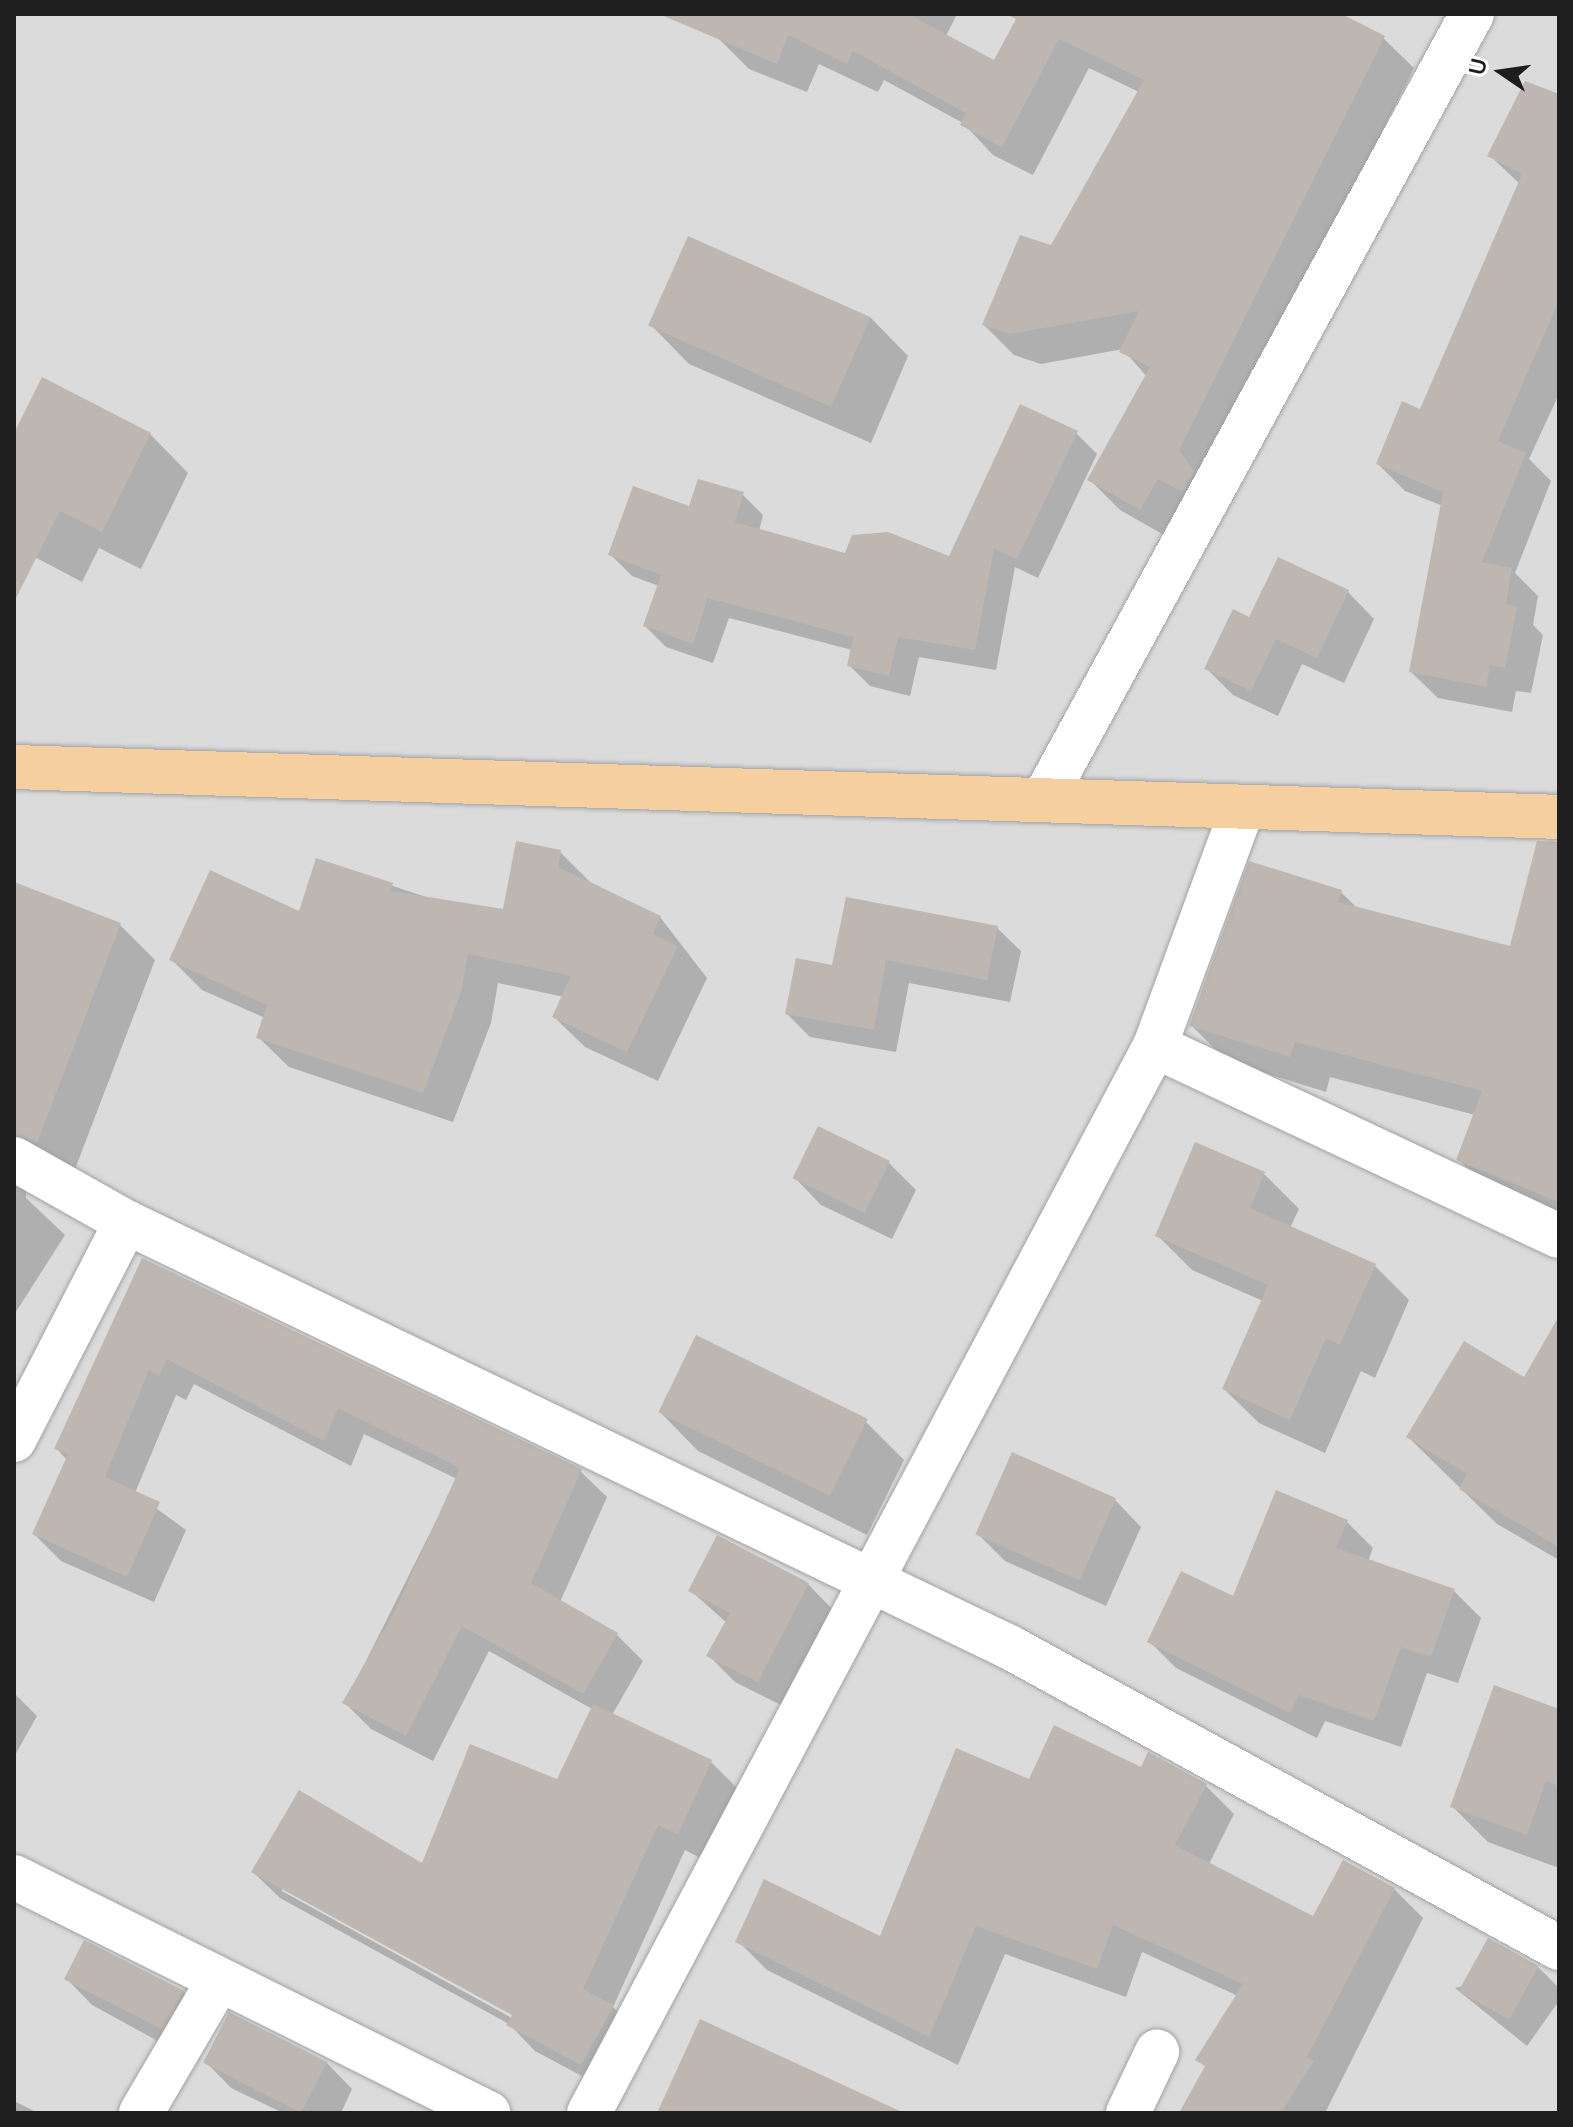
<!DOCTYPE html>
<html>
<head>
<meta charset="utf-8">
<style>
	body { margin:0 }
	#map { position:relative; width:1573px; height:2127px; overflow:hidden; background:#eeeae4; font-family:Mulish,sans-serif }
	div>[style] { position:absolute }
	.residential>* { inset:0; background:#dcdbdb; transform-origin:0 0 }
	.shadow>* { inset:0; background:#0003 }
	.building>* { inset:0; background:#beb6b1; transform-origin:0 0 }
	.roads { filter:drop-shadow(0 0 2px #a2a2a2) drop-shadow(0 0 2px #a2a2a2) }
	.minor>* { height:44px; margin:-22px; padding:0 22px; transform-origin:22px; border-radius:22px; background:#fff }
	.major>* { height:44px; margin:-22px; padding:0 22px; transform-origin:22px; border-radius:22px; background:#f6cfa1 }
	span { translate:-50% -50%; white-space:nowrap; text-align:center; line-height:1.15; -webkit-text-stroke:6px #fff; paint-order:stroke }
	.frame { position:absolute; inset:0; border:16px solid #1e1e1e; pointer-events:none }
	.north { position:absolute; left:1461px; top:32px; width:80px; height:80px; -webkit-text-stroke:6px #fff; paint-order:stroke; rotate:283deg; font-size:22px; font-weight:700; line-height:32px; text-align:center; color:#1e1e1e }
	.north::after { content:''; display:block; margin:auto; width:28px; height:36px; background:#1e1e1e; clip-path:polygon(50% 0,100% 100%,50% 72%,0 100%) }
</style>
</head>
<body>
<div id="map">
	<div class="residential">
		<div style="left:14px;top:14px;width:1545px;height:2099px"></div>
	</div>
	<div class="shadow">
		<div style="clip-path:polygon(729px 14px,957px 14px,946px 36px,995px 63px,1021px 14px,1338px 14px,1383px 38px,1414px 68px,1208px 481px,1171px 539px,1120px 510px,1090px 480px,1147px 377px,1123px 349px,1041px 364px,1014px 355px,984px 325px,1052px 248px,1139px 92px,1089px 68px,1033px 175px,993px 155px,963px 123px,884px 80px,878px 92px,819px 64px,807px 92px,749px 69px,719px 39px)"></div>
		<div style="clip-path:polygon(1559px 102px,1559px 394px,1529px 459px,1551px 481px,1515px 573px,1538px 596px,1533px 625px,1543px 635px,1531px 693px,1516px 691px,1512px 712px,1438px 698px,1411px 672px,1443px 506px,1405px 491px,1378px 464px,1421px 411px,1520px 184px,1489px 155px)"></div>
		<div style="clip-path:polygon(870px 317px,908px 356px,871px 443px,689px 364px,651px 325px)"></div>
		<div style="clip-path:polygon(1076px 433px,1097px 454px,1038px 578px,1015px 567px,996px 670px,919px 657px,910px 696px,870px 686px,849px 665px,852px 650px,729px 618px,713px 663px,666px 647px,645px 626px,659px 586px,632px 576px,611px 555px,691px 509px,742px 494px,763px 515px,759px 531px,846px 555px,950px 559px)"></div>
		<div style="clip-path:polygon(150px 434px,188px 473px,141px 569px,99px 548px,82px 582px,14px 546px,14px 437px)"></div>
		<div style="clip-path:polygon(1348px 592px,1374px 619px,1344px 683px,1302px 664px,1278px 716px,1233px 695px,1207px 669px,1250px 620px)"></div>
		<div style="clip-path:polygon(560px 852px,590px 882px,660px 917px,707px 978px,658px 1081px,585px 1047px,554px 1017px,564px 997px,498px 983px,491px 1023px,453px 1122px,289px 1067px,258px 1037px,265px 1018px,202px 990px,172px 960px,300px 913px,318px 861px,435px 900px,505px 911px)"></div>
		<div style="clip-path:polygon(14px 884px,120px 925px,155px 960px,72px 1177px,26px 1182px,26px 1198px,65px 1235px,14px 1315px)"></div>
		<div style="clip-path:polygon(1341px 892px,1358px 909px,1512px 949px,1559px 903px,1559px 1220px,1494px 1195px,1458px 1159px,1475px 1115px,1330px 1077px,1326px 1092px,1227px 1061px,1191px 1025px)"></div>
		<div style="clip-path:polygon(997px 928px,1021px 951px,1010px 1002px,909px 983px,896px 1052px,810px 1037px,787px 1014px,833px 967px)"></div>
		<div style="clip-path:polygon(819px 1128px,889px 1163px,916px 1190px,892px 1239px,821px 1205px,795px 1178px)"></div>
		<div style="clip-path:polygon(1196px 1145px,1264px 1174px,1299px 1209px,1290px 1228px,1375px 1266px,1409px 1300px,1375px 1378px,1361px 1371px,1325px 1453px,1259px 1423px,1224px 1389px,1263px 1301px,1192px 1270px,1157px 1235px)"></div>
		<div style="clip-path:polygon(evenodd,143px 1260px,580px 1471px,607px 1497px,560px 1602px,616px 1634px,643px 1661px,612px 1715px,711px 1762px,738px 1789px,704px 1860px,685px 1850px,613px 2007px,639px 2033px,608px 2090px,535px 2051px,509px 2024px,280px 1898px,253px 1872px,423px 1866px,558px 1781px,592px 1709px,489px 1651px,433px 1761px,371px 1729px,345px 1703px,457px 1479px,364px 1434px,351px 1466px,194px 1384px,186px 1400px,176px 1395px,135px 1493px,186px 1530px,154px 1602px,61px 1561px,34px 1534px,67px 1460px,56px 1448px,143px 1260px,282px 1887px,521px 2018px,519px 2022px,282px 1891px,282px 1887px)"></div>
		<div style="clip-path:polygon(1559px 1340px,1559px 1560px,1497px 1524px,1408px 1437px,1524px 1380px)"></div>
		<div style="clip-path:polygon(660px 1412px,865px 1421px,904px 1460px,867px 1535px,698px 1451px)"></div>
		<div style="clip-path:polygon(1115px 1500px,1141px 1527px,1106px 1606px,1005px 1561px,979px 1535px)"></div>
		<div style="clip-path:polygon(1347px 1522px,1373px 1548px,1368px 1561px,1454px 1591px,1481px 1618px,1458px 1683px,1427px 1673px,1401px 1747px,1325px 1721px,1317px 1738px,1176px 1668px,1149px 1641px,1234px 1599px)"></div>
		<div style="clip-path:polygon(808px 1584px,834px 1611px,785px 1707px,735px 1682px,709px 1656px,727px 1623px,691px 1591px)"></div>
		<div style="clip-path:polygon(14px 1693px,37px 1716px,14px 1757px)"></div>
		<div style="clip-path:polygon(1559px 1711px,1559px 1868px,1488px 1842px,1453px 1807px)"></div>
		<div style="clip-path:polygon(1142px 1769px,1205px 1785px,1234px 1814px,1209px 1864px,1314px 1919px,1394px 1889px,1423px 1918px,1325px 2113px,1182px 2113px,1207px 2068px,1198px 2059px,1238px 1996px,1142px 1952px,1126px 1997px,1005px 1954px,958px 2065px,767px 1970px,738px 1941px,881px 1939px,1030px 1781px)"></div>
		<div style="clip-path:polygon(1538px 1967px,1559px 1988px,1559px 2001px,1527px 2046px,1455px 1988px)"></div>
		<div style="clip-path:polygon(66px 1978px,183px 1991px,210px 2018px,187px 2057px,92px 2005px)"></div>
		<div style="clip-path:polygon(205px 2061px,326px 2062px,352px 2089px,341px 2113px,283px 2113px,231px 2088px)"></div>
		<div style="clip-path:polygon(14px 2101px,38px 2113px,14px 2113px)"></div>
	</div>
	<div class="building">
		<div style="clip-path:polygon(659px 14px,908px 14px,994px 60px,1016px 19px,1005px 14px,1342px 14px,1385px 36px,1179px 450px,1194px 471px,1183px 492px,1158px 479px,1140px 510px,1087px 480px,1150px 367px,1119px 352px,1139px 311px,1010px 334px,982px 325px,1020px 235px,1051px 245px,1144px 80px,1059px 39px,1002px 147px,960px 125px,966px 113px,853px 51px,847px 64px,788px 35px,777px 64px)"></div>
		<div style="clip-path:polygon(1525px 81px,1559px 94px,1559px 300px,1498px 441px,1526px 453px,1482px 562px,1512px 568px,1506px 604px,1517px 607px,1505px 668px,1490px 665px,1486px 687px,1409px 672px,1443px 492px,1376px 464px,1402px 401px,1420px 409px,1522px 174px,1487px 156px)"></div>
		<div style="left:688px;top:236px;width:200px;height:98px;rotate:24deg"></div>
		<div style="clip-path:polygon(42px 377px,151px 433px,102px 532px,60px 511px,14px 602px,14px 433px)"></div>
		<div style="clip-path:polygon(1020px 404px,1078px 431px,1017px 559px,994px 548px,975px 650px,898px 637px,889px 676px,847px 666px,853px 637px,708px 598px,693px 644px,643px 626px,661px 575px,608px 555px,633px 486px,689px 506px,698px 479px,744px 492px,735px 522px,845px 553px,852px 535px,888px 532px,949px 556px)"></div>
		<div style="clip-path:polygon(1278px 557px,1349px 590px,1317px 658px,1276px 639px,1251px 691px,1204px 669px,1233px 609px,1249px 617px)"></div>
		<div style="clip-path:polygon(516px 841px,561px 850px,558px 867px,661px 916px,653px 934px,678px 946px,627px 1052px,552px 1017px,571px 976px,468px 954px,461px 992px,423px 1093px,256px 1038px,267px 1005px,169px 960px,210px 870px,299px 911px,316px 858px,393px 883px,391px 891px,503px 909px)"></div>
		<div style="clip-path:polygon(1537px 841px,1559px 842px,1559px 1202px,1456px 1160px,1482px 1091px,1295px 1042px,1290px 1057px,1189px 1026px,1249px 861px,1342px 890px,1338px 902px,1510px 946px)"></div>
		<div style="clip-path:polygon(14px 882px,121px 923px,37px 1143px,14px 1134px)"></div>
		<div style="clip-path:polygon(846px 897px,998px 926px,987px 980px,886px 960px,874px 1030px,785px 1014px,796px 958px,832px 965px)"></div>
		<div style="left:818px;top:1126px;width:80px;height:58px;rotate:26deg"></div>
		<div style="clip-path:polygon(1195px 1142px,1265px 1172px,1250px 1208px,1376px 1264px,1340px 1345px,1326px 1338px,1290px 1420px,1222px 1389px,1268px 1285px,1155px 1236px)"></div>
		<div style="clip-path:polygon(142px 1258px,582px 1469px,531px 1583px,618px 1633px,583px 1694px,462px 1626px,406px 1736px,342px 1703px,395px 1611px,460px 1468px,338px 1408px,324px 1441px,167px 1359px,159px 1375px,149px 1370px,105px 1477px,160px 1502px,127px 1577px,32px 1534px,68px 1454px,54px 1449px)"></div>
		<div style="clip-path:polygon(1559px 1316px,1559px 1547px,1459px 1489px,1467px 1474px,1406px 1437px,1464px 1341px,1524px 1377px)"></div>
		<div style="left:696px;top:1335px;width:191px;height:86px;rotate:26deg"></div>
		<div style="left:1012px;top:1452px;width:114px;height:90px;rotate:24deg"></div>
		<div style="clip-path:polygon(1276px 1490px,1348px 1520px,1336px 1548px,1455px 1589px,1431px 1657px,1401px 1647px,1374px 1721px,1299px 1695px,1290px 1713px,1147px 1642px,1181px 1571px,1233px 1596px)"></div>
		<div style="clip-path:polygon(717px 1535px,809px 1583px,758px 1682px,706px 1656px,730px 1613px,688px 1591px)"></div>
		<div style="clip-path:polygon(1494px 1685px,1559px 1709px,1559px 1786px,1546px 1781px,1527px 1835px,1450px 1807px)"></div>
		<div style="clip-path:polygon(593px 1704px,712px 1760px,678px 1834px,658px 1825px,583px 1989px,614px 2005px,581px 2065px,506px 2025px,512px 2015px,251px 1872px,299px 1790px,422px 1863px,470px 1744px,557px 1779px)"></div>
		<div style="clip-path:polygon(1054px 1725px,1141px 1767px,1148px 1752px,1207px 1784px,1175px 1845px,1313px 1916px,1343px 1860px,1395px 1888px,1307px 2057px,1314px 2061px,1281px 2113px,1179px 2113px,1205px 2066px,1195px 2060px,1243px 1984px,1113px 1925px,1097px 1969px,976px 1926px,929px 2037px,735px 1942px,764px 1879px,880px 1936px,956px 1748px,1029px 1779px)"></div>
		<div style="left:1488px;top:1938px;width:58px;height:61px;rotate:29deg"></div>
		<div style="left:84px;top:1940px;width:112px;height:44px;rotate:27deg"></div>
		<div style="left:229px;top:2012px;width:110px;height:57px;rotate:27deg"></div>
		<div style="clip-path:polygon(700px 2019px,904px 2113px,657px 2113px)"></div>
	</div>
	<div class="roads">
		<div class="minor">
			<div style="left:1046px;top:795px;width:890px;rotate:-61.39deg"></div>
			<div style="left:1155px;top:1046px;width:446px;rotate:25.2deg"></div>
			<div style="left:14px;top:1159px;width:129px;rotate:29.4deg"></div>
			<div style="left:126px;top:1222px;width:982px;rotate:25.7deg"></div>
			<div style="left:1011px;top:1648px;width:625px;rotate:28.7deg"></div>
			<div style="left:14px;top:1440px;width:245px;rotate:-62.8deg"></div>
			<div style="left:14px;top:1877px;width:530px;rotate:26.47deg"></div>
			<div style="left:141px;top:2113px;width:154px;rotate:-59.6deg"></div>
			<div style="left:589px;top:2113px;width:1208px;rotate:-62.06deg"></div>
			<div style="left:1155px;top:1046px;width:252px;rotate:-69.8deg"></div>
			<div style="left:1128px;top:2113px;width:68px;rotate:-64.6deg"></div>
		</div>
		<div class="major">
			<div style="left:14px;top:767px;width:1546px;rotate:1.85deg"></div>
		</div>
	</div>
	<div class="frame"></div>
	<div class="north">U</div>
</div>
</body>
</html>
